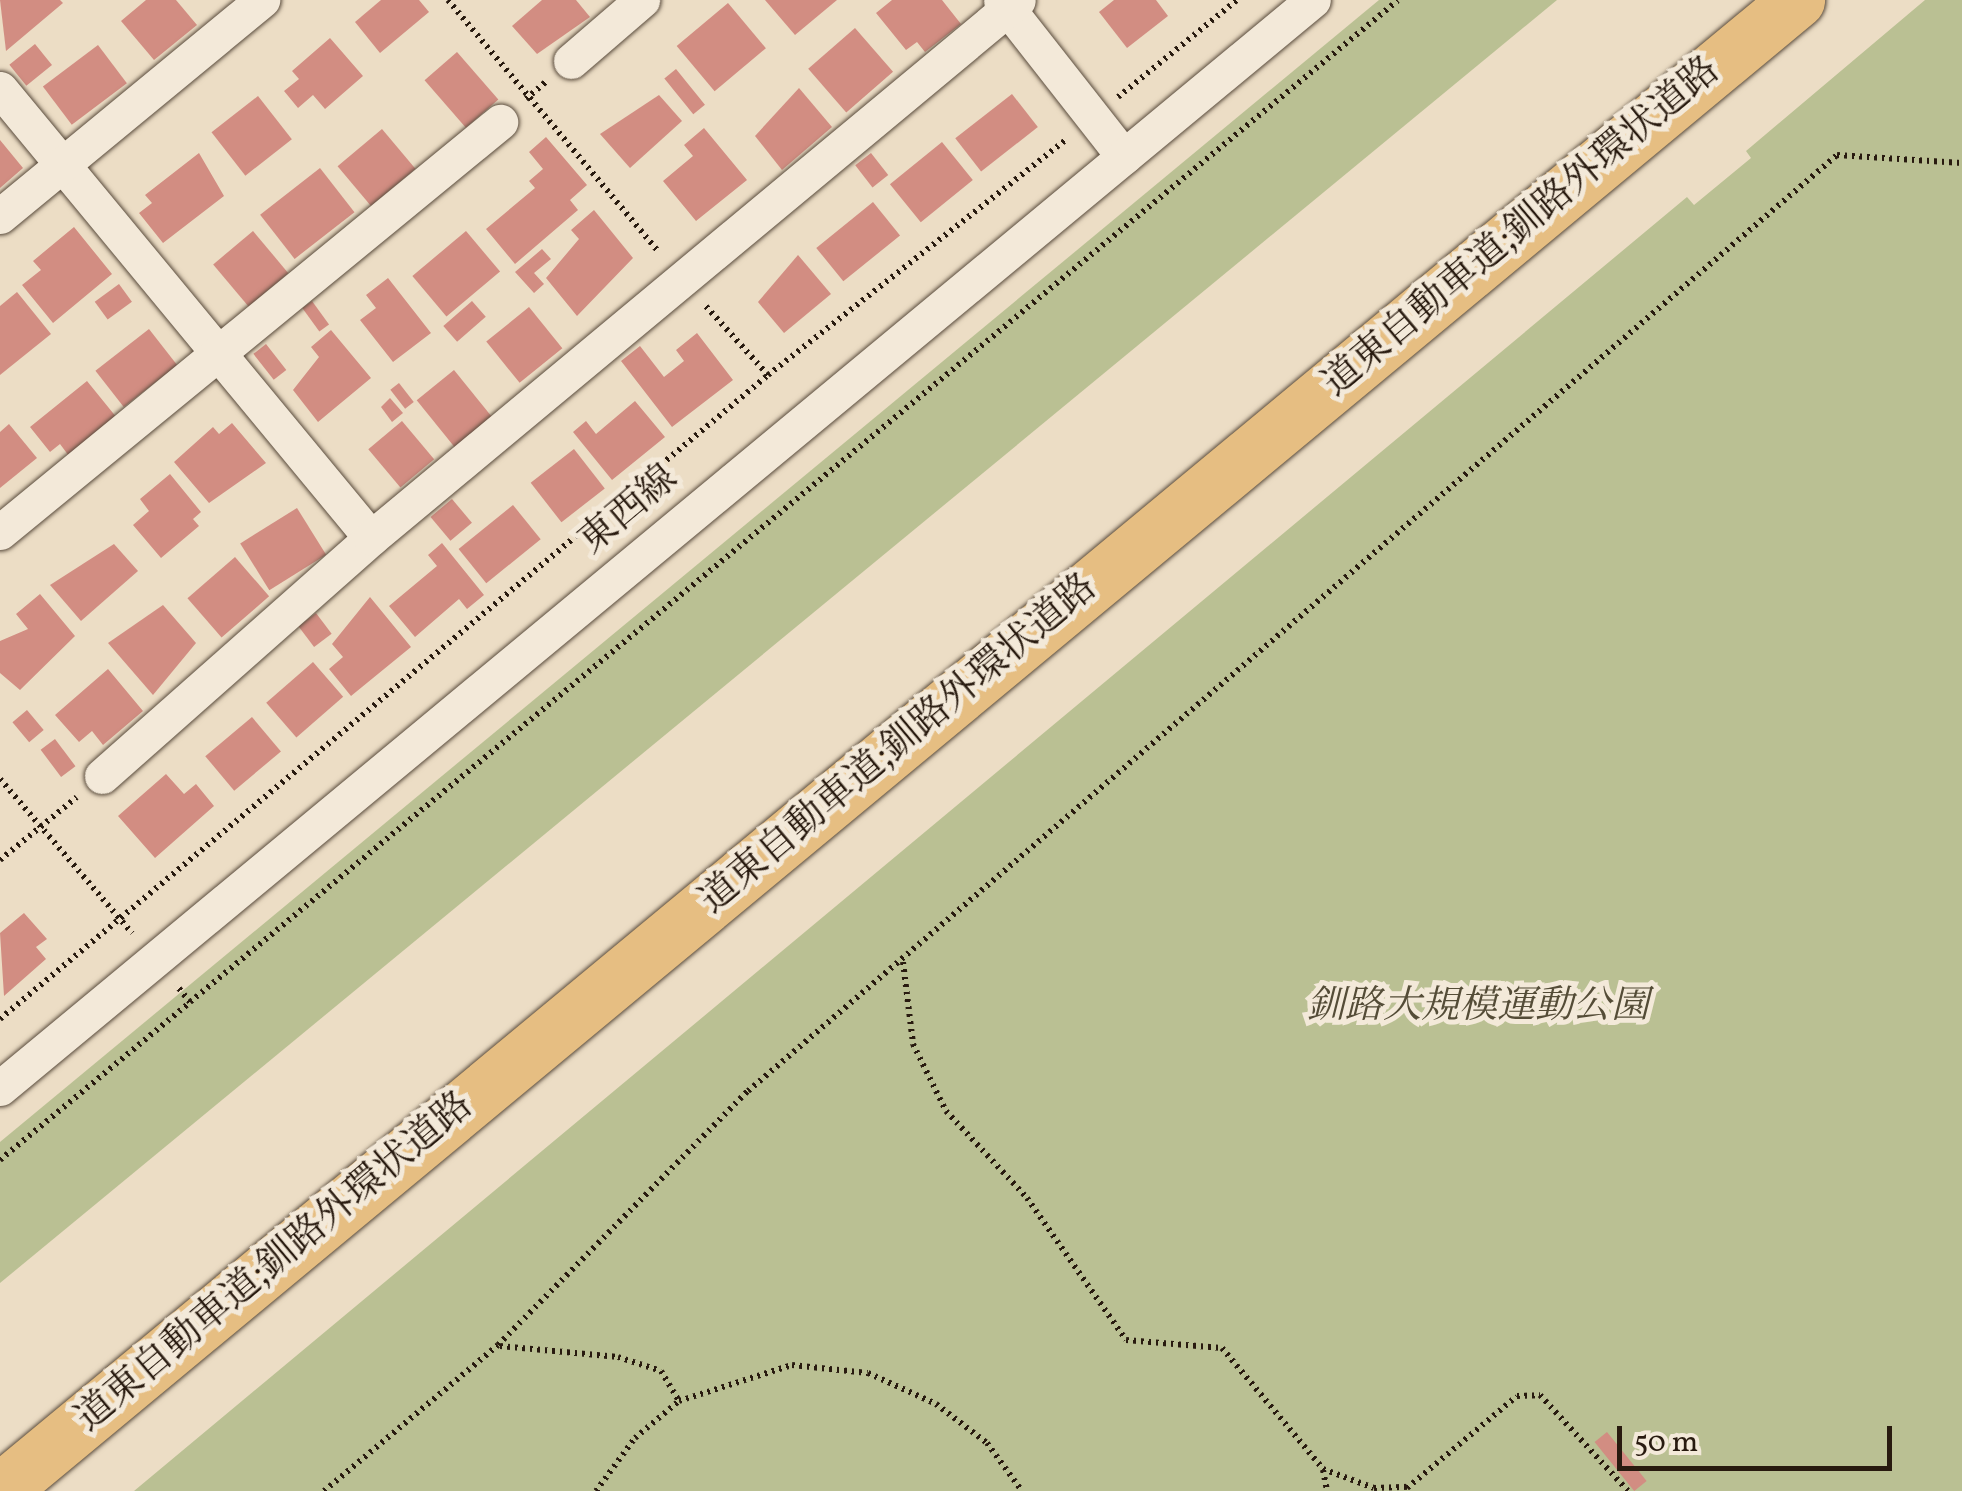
<!DOCTYPE html>
<html>
<head>
<meta charset="utf-8">
<style>
	body { margin:0 }
	#map { position:relative; width:1962px; height:1491px; overflow:hidden; background:#ecddc5; font-family:Vollkorn,"Noto Serif JP",serif }
	div>[style] { position:absolute }
	.green>* { inset:0; background:#bac093 }
	.building>* { inset:0; background:#d28d82; transform-origin:0 0 }
	.path>* { height:6px; margin-top:-3px; transform-origin:0; background:repeating-linear-gradient(90deg,#281a0f 0 2.5px,transparent 0 7.5px) }
	.roads { filter:drop-shadow(0 0 2px #594b3c) drop-shadow(0 0 2px #594b3c) }
	.street>* { height:35px; margin:-17.5px; padding:0 17.5px; transform-origin:17.5px; border-radius:17.5px; background:#f3e9d9 }
	.highway>* { height:55px; margin:-27.5px; padding:0 27.5px; transform-origin:27.5px; border-radius:27.5px; background:#e6be82 }
	span { translate:-50% -50%; white-space:nowrap; text-align:center; line-height:1.15; -webkit-text-stroke:10px #f3e9d9; paint-order:stroke }
	.street-label { font-size:38px; color:#281a0f }
	.park-label { font-size:38px; color:#544c37; font-style:italic }
	.scale { position:absolute; left:1617px; top:1426px; width:275px; height:45px; box-sizing:border-box; border:5px solid #281a0f; border-top:0; padding-left:12px; font-size:30px; line-height:35px; white-space:nowrap; color:#281a0f; -webkit-text-stroke:8px #f3e9d9; paint-order:stroke }
</style>
</head>
<body>
<div id="map">
	<div class="green">
		<div style="clip-path:polygon(1379px 0,1557px 0,0 1283px,0 1142px)"></div>
		<div style="clip-path:polygon(1925px 0,1962px 0,1962px 1491px,134px 1491px,1687px 197px,1694px 205px,1751px 158px,1746px 151px)"></div>
	</div>
	<div class="building">
		<div style="clip-path:polygon(0 0,60px 0,63px 3px,6px 51px)"></div>
		<div style="clip-path:polygon(146px 0,176px 0,197px 25px,154px 60px,121px 21px)"></div>
		<div style="clip-path:polygon(381px 0,419px 0,429px 12px,380px 53px,355px 22px)"></div>
		<div style="clip-path:polygon(542px 0,576px 0,590px 17px,537px 54px,512px 26px)"></div>
		<div style="clip-path:polygon(765px 0,837px 0,795px 35px)"></div>
		<div style="clip-path:polygon(892px 0,942px 0,961px 24px,925px 52px,917px 42px,906px 50px,876px 13px)"></div>
		<div style="clip-path:polygon(1114px 0,1156px 0,1168px 16px,1127px 48px,1099px 12px)"></div>
		<div style="left:728px;top:3px;width:59px;height:67px;rotate:50deg"></div>
		<div style="left:855px;top:28px;width:58px;height:62px;rotate:49deg"></div>
		<div style="clip-path:polygon(330px 38px,363px 76px,325px 109px,313px 95px,298px 108px,284px 91px,299px 79px,292px 71px)"></div>
		<div style="left:35px;top:44px;width:27px;height:33px;rotate:51deg"></div>
		<div style="left:98px;top:45px;width:48px;height:69px;rotate:53deg"></div>
		<div style="left:457px;top:52px;width:63px;height:43px;rotate:49deg"></div>
		<div style="left:676px;top:69px;width:46px;height:15px;rotate:51deg"></div>
		<div style="clip-path:polygon(799px 88px,832px 127px,782px 170px,755px 136px)"></div>
		<div style="left:1012px;top:94px;width:42px;height:72px;rotate:52deg"></div>
		<div style="clip-path:polygon(659px 95px,682px 121px,630px 168px,600px 134px)"></div>
		<div style="left:258px;top:96px;width:55px;height:59px;rotate:52deg"></div>
		<div style="clip-path:polygon(704px 128px,747px 180px,696px 221px,663px 181px,693px 156px,684px 145px)"></div>
		<div style="left:382px;top:129px;width:52px;height:58px;rotate:50deg"></div>
		<div style="clip-path:polygon(546px 137px,587px 185px,570px 200px,578px 210px,515px 264px,486px 229px,535px 188px,529px 181px,543px 169px,529px 152px)"></div>
		<div style="clip-path:polygon(0 140px,23px 168px,0 188px)"></div>
		<div style="left:942px;top:142px;width:49px;height:67px;rotate:51deg"></div>
		<div style="clip-path:polygon(199px 153px,224px 196px,163px 243px,139px 213px,152px 203px,145px 195px)"></div>
		<div style="left:871px;top:153px;width:28px;height:20px;rotate:52deg"></div>
		<div style="left:320px;top:168px;width:56px;height:76px;rotate:52deg"></div>
		<div style="left:873px;top:202px;width:43px;height:73px;rotate:51deg"></div>
		<div style="clip-path:polygon(594px 210px,633px 258px,577px 316px,546px 278px,579px 239px,571px 230px)"></div>
		<div style="clip-path:polygon(74px 227px,112px 274px,53px 323px,22px 285px,41px 270px,33px 261px)"></div>
		<div style="left:253px;top:231px;width:55px;height:52px;rotate:50deg"></div>
		<div style="left:466px;top:231px;width:53px;height:70px;rotate:50deg"></div>
		<div style="clip-path:polygon(542px 249px,551px 259px,534px 273px,544px 284px,534px 293px,515px 272px)"></div>
		<div style="clip-path:polygon(798px 255px,831px 294px,784px 333px,758px 302px)"></div>
		<div style="clip-path:polygon(388px 278px,431px 333px,393px 362px,360px 320px,376px 308px,366px 295px)"></div>
		<div style="left:119px;top:284px;width:22px;height:30px;rotate:54deg"></div>
		<div style="clip-path:polygon(17px 292px,51px 334px,0 375px,0 306px)"></div>
		<div style="left:312px;top:301px;width:29px;height:12px;rotate:54deg"></div>
		<div style="left:472px;top:301px;width:21px;height:38px;rotate:49deg"></div>
		<div style="left:529px;top:307px;width:53px;height:55px;rotate:51deg"></div>
		<div style="left:149px;top:329px;width:46px;height:68px;rotate:52deg"></div>
		<div style="clip-path:polygon(331px 330px,371px 378px,318px 422px,293px 390px,319px 357px,311px 347px)"></div>
		<div style="clip-path:polygon(697px 333px,733px 380px,672px 427px,621px 361px,640px 346px,664px 377px,684px 361px,676px 350px)"></div>
		<div style="left:266px;top:344px;width:33px;height:16px;rotate:52deg"></div>
		<div style="left:454px;top:370px;width:62px;height:48px;rotate:51deg"></div>
		<div style="clip-path:polygon(87px 381px,117px 418px,69px 456px,60px 444px,50px 452px,30px 427px)"></div>
		<div style="left:399px;top:383px;width:24px;height:11px;rotate:52deg"></div>
		<div style="clip-path:polygon(390px 398px,403px 413px,392px 422px,381px 407px)"></div>
		<div style="clip-path:polygon(635px 401px,665px 437px,612px 480px,573px 432px,586px 421px,596px 434px)"></div>
		<div style="left:402px;top:421px;width:50px;height:44px;rotate:50deg"></div>
		<div style="clip-path:polygon(232px 423px,266px 463px,209px 503px,174px 462px,213px 427px,219px 434px)"></div>
		<div style="clip-path:polygon(9px 424px,37px 458px,0 488px,0 432px)"></div>
		<div style="left:574px;top:449px;width:50px;height:55px;rotate:52deg"></div>
		<div style="clip-path:polygon(170px 474px,201px 512px,193px 519px,199px 526px,161px 558px,133px 525px,149px 511px,140px 499px)"></div>
		<div style="left:452px;top:499px;width:31px;height:28px;rotate:50deg"></div>
		<div style="left:513px;top:505px;width:44px;height:70px;rotate:51deg"></div>
		<div style="left:297px;top:508px;width:55px;height:67px;rotate:58deg"></div>
		<div style="clip-path:polygon(442px 543px,484px 595px,467px 609px,459px 599px,415px 637px,389px 606px,437px 566px,428px 555px)"></div>
		<div style="clip-path:polygon(114px 544px,138px 571px,81px 621px,50px 585px)"></div>
		<div style="left:235px;top:557px;width:52px;height:63px;rotate:49deg"></div>
		<div style="clip-path:polygon(40px 594px,75px 636px,20px 690px,0 673px,0 641px,28px 629px,16px 614px)"></div>
		<div style="clip-path:polygon(370px 597px,411px 647px,351px 696px,329px 669px,343px 657px,332px 644px)"></div>
		<div style="clip-path:polygon(163px 605px,196px 643px,153px 695px,108px 643px)"></div>
		<div style="left:316px;top:613px;width:26px;height:22px;rotate:53deg"></div>
		<div style="left:313px;top:662px;width:46px;height:62px;rotate:49deg"></div>
		<div style="clip-path:polygon(108px 669px,143px 711px,103px 745px,92px 731px,79px 742px,55px 715px)"></div>
		<div style="left:27px;top:710px;width:26px;height:19px;rotate:50deg"></div>
		<div style="left:252px;top:717px;width:45px;height:61px;rotate:50deg"></div>
		<div style="left:55px;top:739px;width:34px;height:18px;rotate:53deg"></div>
		<div style="clip-path:polygon(166px 774px,184px 794px,196px 784px,214px 806px,155px 858px,118px 816px)"></div>
		<div style="clip-path:polygon(24px 913px,47px 939px,36px 947px,46px 959px,4px 996px,0 933px)"></div>
		<div style="left:1607px;top:1432px;width:63px;height:16px;rotate:51deg"></div>
	</div>
	<div class="path">
		<div style="left:448px;top:0;width:329px;rotate:50.1deg"></div>
		<div style="left:1118px;top:97px;width:154px;rotate:-39.2deg"></div>
		<div style="left:526px;top:99px;width:28px;rotate:-41deg"></div>
		<div style="left:768px;top:375px;width:380px;rotate:-38.3deg"></div>
		<div style="left:0;top:779px;width:203px;rotate:49.4deg"></div>
		<div style="left:0;top:860px;width:99px;rotate:-39.3deg"></div>
		<div style="left:903px;top:962px;width:83px;rotate:83deg"></div>
		<div style="left:913px;top:1044px;width:75px;rotate:63.8deg"></div>
		<div style="left:946px;top:1111px;width:119px;rotate:47deg"></div>
		<div style="left:1027px;top:1198px;width:173px;rotate:55.1deg"></div>
		<div style="left:1126px;top:1340px;width:96px;rotate:4.8deg"></div>
		<div style="left:1222px;top:1348px;width:158px;rotate:50.1deg"></div>
		<div style="left:1323px;top:1469px;width:54px;rotate:20.4deg"></div>
		<div style="left:1374px;top:1488px;width:35px;rotate:-2deg"></div>
		<div style="left:190px;top:1002px;width:1569px;rotate:-39.67deg"></div>
		<div style="left:0;top:1019px;width:1002px;rotate:-39.98deg"></div>
		<div style="left:768px;top:375px;width:97px;rotate:-132.1deg"></div>
		<div style="left:0;top:1160px;width:247px;rotate:-39.7deg"></div>
		<div style="left:190px;top:1002px;width:22px;rotate:-129deg"></div>
		<div style="left:500px;top:1346px;width:119px;rotate:5.3deg"></div>
		<div style="left:618px;top:1357px;width:45px;rotate:18deg"></div>
		<div style="left:661px;top:1371px;width:35px;rotate:59deg"></div>
		<div style="left:1323px;top:1470px;width:21px;rotate:79deg"></div>
		<div style="left:1407px;top:1488px;width:143px;rotate:-39.9deg"></div>
		<div style="left:1517px;top:1396px;width:23px;rotate:-2deg"></div>
		<div style="left:1540px;top:1395px;width:130px;rotate:47.5deg"></div>
		<div style="left:324px;top:1491px;width:227px;rotate:-40deg"></div>
		<div style="left:498px;top:1345px;width:356px;rotate:-45.5deg"></div>
		<div style="left:748px;top:1091px;width:1436px;rotate:-40.68deg"></div>
		<div style="left:1837px;top:155px;width:125px;rotate:3.7deg"></div>
		<div style="left:596px;top:1491px;width:66px;rotate:-53.7deg"></div>
		<div style="left:635px;top:1438px;width:57px;rotate:-40.1deg"></div>
		<div style="left:679px;top:1401px;width:119px;rotate:-17.7deg"></div>
		<div style="left:792px;top:1365px;width:76px;rotate:6deg"></div>
		<div style="left:868px;top:1373px;width:75px;rotate:24.5deg"></div>
		<div style="left:936px;top:1404px;width:64px;rotate:37.4deg"></div>
		<div style="left:987px;top:1443px;width:59px;rotate:53.9deg"></div>
	</div>
	<div class="roads">
		<div class="street">
			<div style="left:1001px;top:0;width:199px;rotate:51.9deg"></div>
			<div style="left:571px;top:61px;width:94px;rotate:-40.7deg"></div>
			<div style="left:0;top:89px;width:582px;rotate:50.43deg"></div>
			<div style="left:0;top:216px;width:340px;rotate:-39.5deg"></div>
			<div style="left:0;top:532px;width:647px;rotate:-39.35deg"></div>
			<div style="left:102px;top:776px;width:359px;rotate:-41.5deg"></div>
			<div style="left:371px;top:538px;width:841px;rotate:-39.74deg"></div>
			<div style="left:0;top:1088px;width:1705px;rotate:-39.65deg"></div>
		</div>
		<div class="highway">
			<div style="left:0;top:1491px;width:2335px;rotate:-39.68deg"></div>
		</div>
	</div>
	<div class="street-label">
		<span style="left:1522px;top:228px;rotate:-40deg">道東自動車道;釧路外環状道路</span>
		<span style="left:629px;top:511px;rotate:-40deg">東西線</span>
		<span style="left:899px;top:745px;rotate:-40deg">道東自動車道;釧路外環状道路</span>
		<span style="left:275px;top:1263px;rotate:-40deg">道東自動車道;釧路外環状道路</span>
	</div>
	<div class="park-label">
		<span style="left:1478px;top:1008px">釧路大規模運動公園</span>
	</div>
	<div class="scale">50 m</div>
</div>
</body>
</html>
